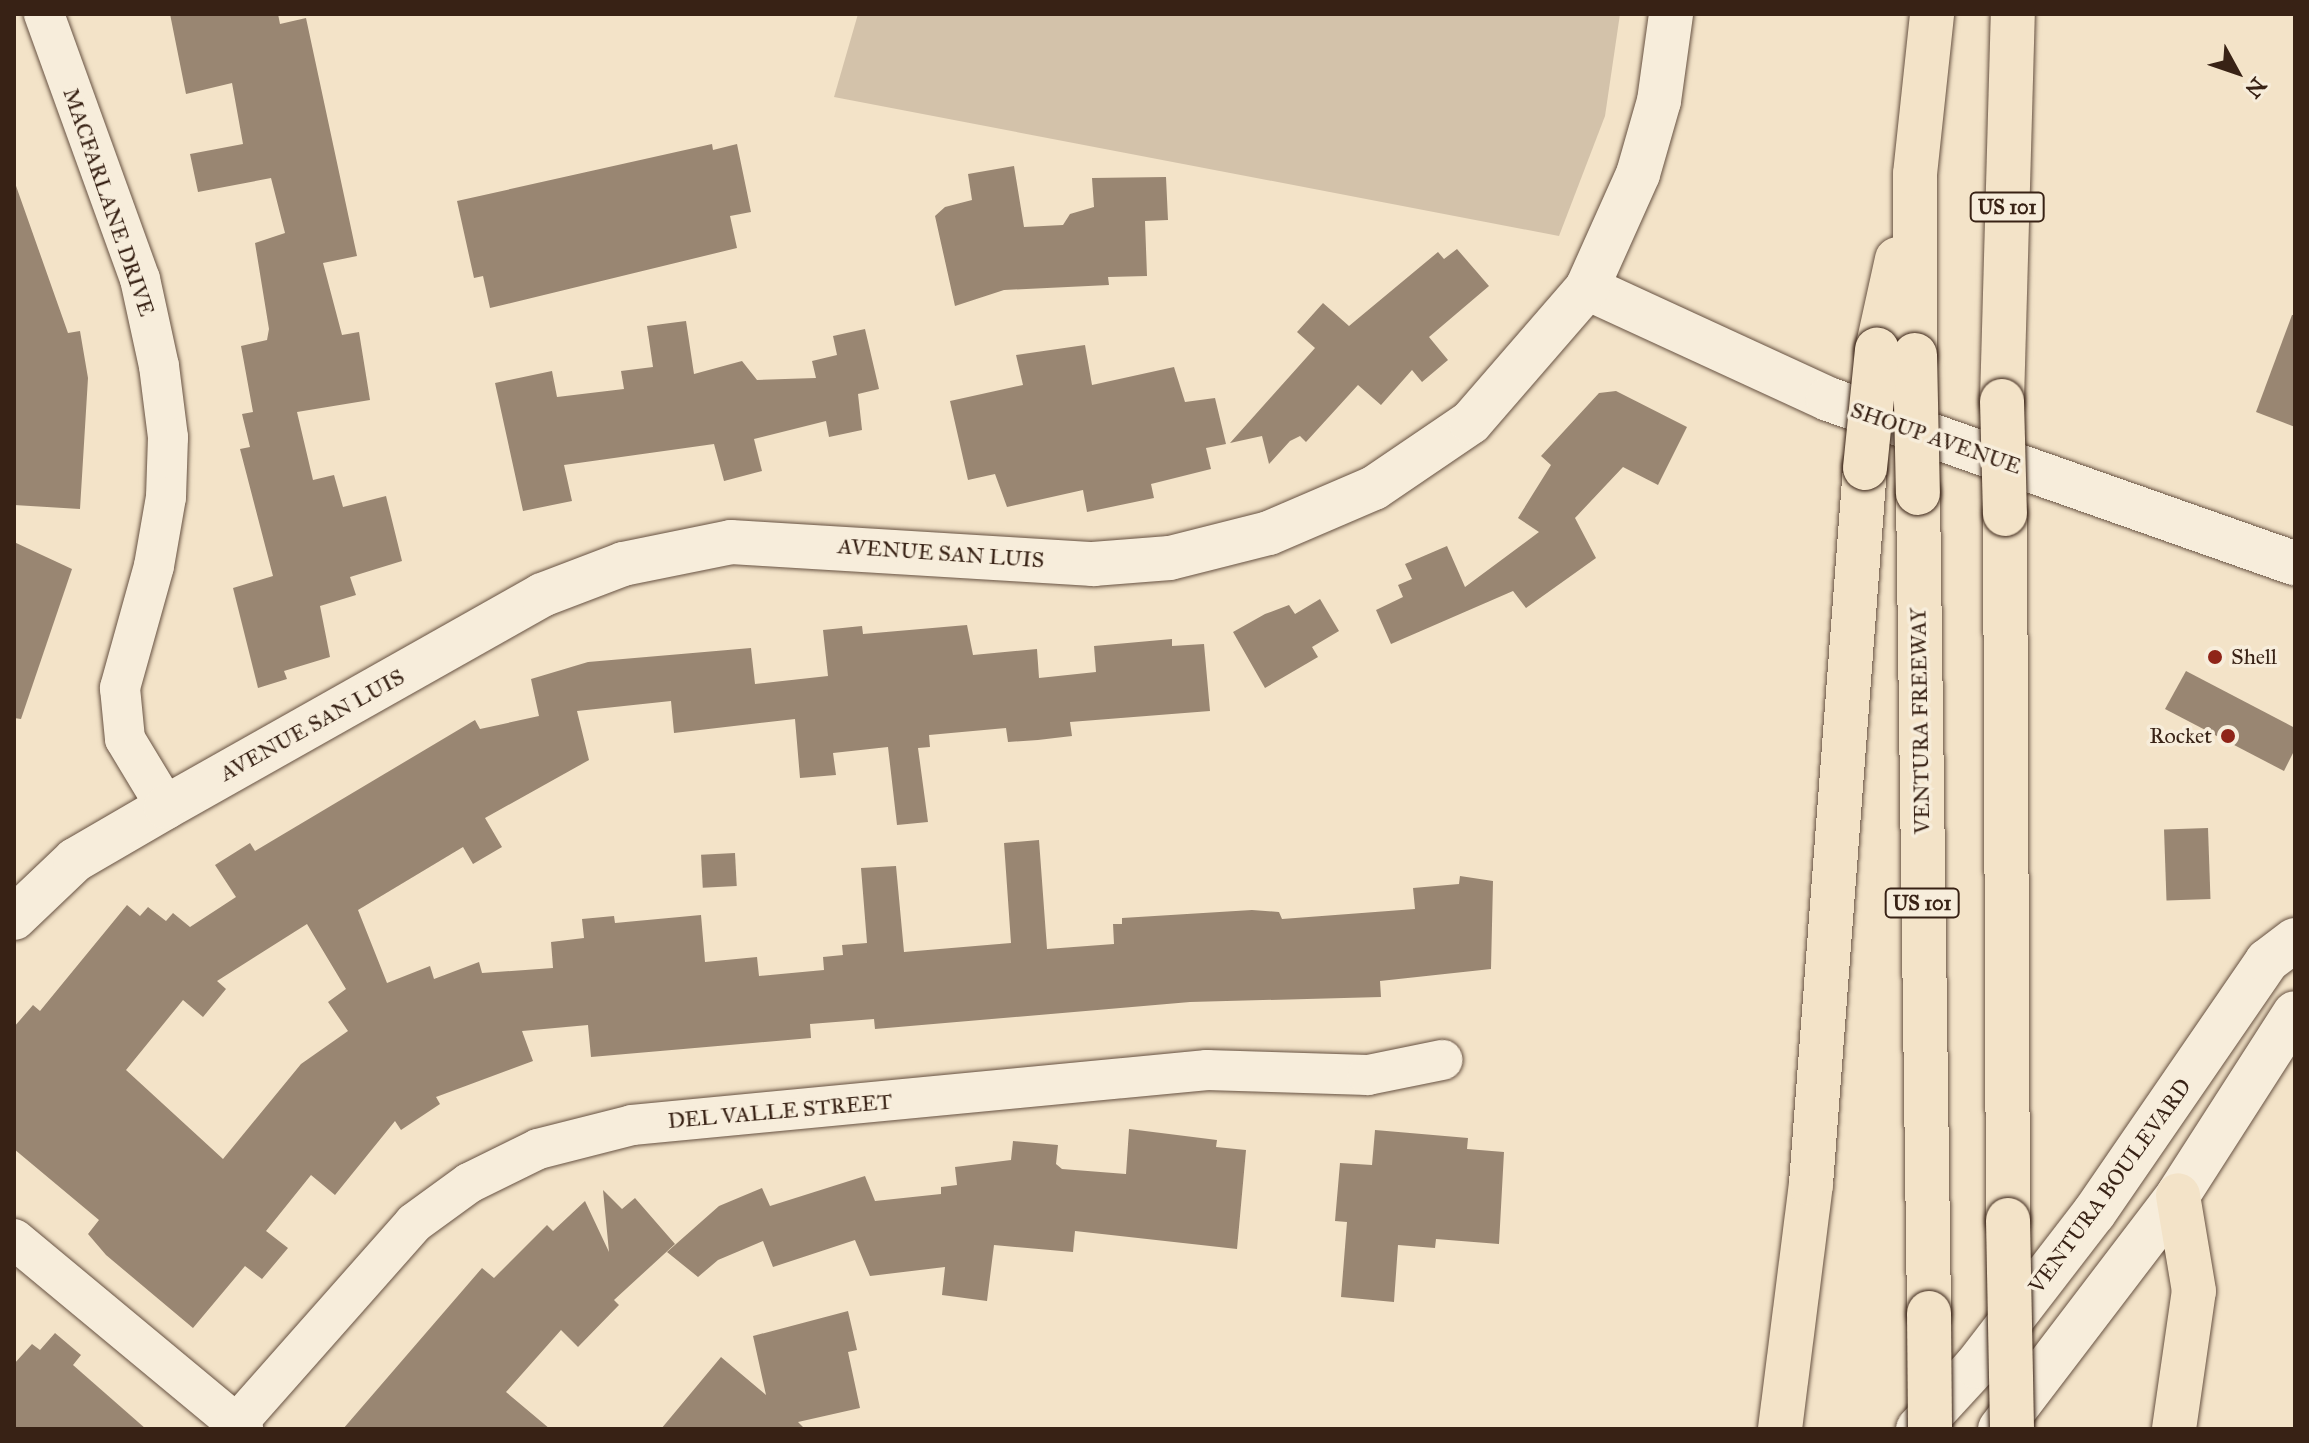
<!DOCTYPE html>
<html>
<head>
<meta charset="utf-8">
<style>
	body { margin:0 }
	#map { position:relative; width:2309px; height:1443px; overflow:hidden; background:#f3e3c8; font-family:"IM FELL Great Primer",serif }
	div>[style] { position:absolute }
	.green>* { inset:0; background:#d3c2aa }
	.building>* { inset:0; background:#998672; transform-origin:0 0 }
	.roads { filter:drop-shadow(0 0 2px #675242) drop-shadow(0 0 2px #675242) }
	.street>* { height:40px; margin:-20px; padding:0 20px; transform-origin:20px; border-radius:20px; background:#f7eddb }
	.secondary>* { height:44px; margin:-22px; padding:0 22px; transform-origin:22px; border-radius:22px; background:#f7eddb }
	.highway>* { height:44px; margin:-22px; padding:0 22px; transform-origin:22px; border-radius:22px; background:#f3e3c8 }
	.bridges { filter:drop-shadow(0 0 2px #382215) drop-shadow(0 0 2px #382215) }
	.highway-bridge>* { height:44px; margin:-22px; padding:0 22px; transform-origin:22px; border-radius:22px; background:#f3e3c8 }
	.dots>* { width:22px; height:22px; translate:-50% -50%; box-sizing:border-box; border:4px solid #f7eddb; border-radius:50% }
	span { translate:-50% -50%; white-space:nowrap; text-align:center; line-height:1.15; -webkit-text-stroke:7px #f7eddb; paint-order:stroke }
	.shield-label span { padding:2px 6px; background:#f7eddb; border:2px solid; border-radius:6px; -webkit-text-stroke-width:0 }
	.shield-label { font-size:20px; color:#382215; font-weight:700 }
	.street-label { font-size:22px; color:#382215 }
	.poi-label { font-size:22px; color:#382215 }
	.left { translate:0 -50%; text-align:left }
	.right { translate:-100% -50%; text-align:right }
	.frame { position:absolute; inset:0; border:16px solid #382215; pointer-events:none }
	.north { position:absolute; left:2197px; top:32px; width:80px; height:80px; -webkit-text-stroke:6px #f7eddb; paint-order:stroke; rotate:130deg; font-size:22px; font-weight:700; line-height:32px; text-align:center; color:#382215 }
	.north::after { content:''; display:block; margin:auto; width:28px; height:36px; background:#382215; clip-path:polygon(50% 0,100% 100%,50% 72%,0 100%) }
</style>
</head>
<body>
<div id="map">
	<div class="green">
		<div style="clip-path:polygon(858px 14px,1620px 14px,1605px 116px,1559px 236px,834px 97px)"></div>
	</div>
	<div class="building">
		<div style="clip-path:polygon(170px 14px,278px 14px,280px 24px,306px 18px,357px 256px,323px 263px,342px 335px,359px 332px,370px 400px,297px 412px,313px 480px,334px 475px,343px 507px,386px 496px,402px 561px,350px 577px,356px 595px,320px 606px,330px 657px,284px 671px,287px 679px,258px 688px,233px 588px,273px 576px,240px 449px,250px 447px,242px 414px,253px 412px,241px 346px,267px 340px,269px 329px,255px 243px,285px 233px,271px 178px,198px 192px,190px 154px,243px 144px,232px 83px,186px 94px)"></div>
		<div style="clip-path:polygon(712px 144px,713px 150px,737px 144px,751px 212px,730px 216px,737px 248px,490px 308px,483px 276px,474px 278px,457px 201px)"></div>
		<div style="clip-path:polygon(1014px 166px,1024px 227px,1063px 225px,1070px 214px,1094px 207px,1092px 178px,1166px 177px,1168px 220px,1145px 221px,1147px 276px,1108px 277px,1109px 285px,1004px 290px,955px 306px,935px 216px,945px 207px,972px 200px,968px 174px)"></div>
		<div style="clip-path:polygon(15px 183px,68px 333px,80px 331px,88px 378px,80px 509px,14px 505px)"></div>
		<div style="clip-path:polygon(1457px 249px,1489px 286px,1429px 337px,1448px 360px,1422px 382px,1412px 370px,1381px 405px,1358px 385px,1306px 442px,1300px 436px,1290px 441px,1269px 464px,1262px 436px,1230px 443px,1315px 348px,1297px 332px,1323px 303px,1349px 326px,1438px 252px,1444px 259px)"></div>
		<div style="clip-path:polygon(2292px 315px,2295px 315px,2295px 427px,2256px 412px)"></div>
		<div style="clip-path:polygon(686px 321px,694px 374px,742px 361px,757px 380px,816px 378px,812px 361px,837px 355px,833px 336px,865px 329px,879px 389px,858px 394px,862px 430px,829px 437px,826px 421px,754px 439px,762px 471px,724px 481px,714px 444px,564px 465px,572px 501px,523px 511px,495px 383px,552px 371px,557px 397px,624px 389px,621px 371px,653px 367px,647px 326px)"></div>
		<div style="clip-path:polygon(1085px 345px,1092px 385px,1174px 367px,1185px 402px,1215px 398px,1226px 444px,1206px 448px,1211px 469px,1151px 484px,1154px 498px,1087px 512px,1083px 490px,1007px 507px,995px 474px,968px 480px,950px 401px,1023px 385px,1016px 355px)"></div>
		<div style="clip-path:polygon(1616px 391px,1687px 427px,1658px 485px,1623px 467px,1575px 518px,1596px 558px,1526px 608px,1513px 591px,1391px 644px,1376px 610px,1403px 597px,1398px 585px,1412px 579px,1405px 564px,1447px 546px,1465px 587px,1539px 532px,1518px 518px,1551px 465px,1541px 456px,1599px 393px)"></div>
		<div style="clip-path:polygon(14px 542px,72px 569px,21px 719px,14px 718px)"></div>
		<div style="clip-path:polygon(1320px 599px,1339px 631px,1312px 647px,1318px 657px,1265px 688px,1233px 632px,1265px 614px,1289px 605px,1295px 614px)"></div>
		<div style="clip-path:polygon(evenodd,967px 625px,973px 655px,1037px 649px,1039px 678px,1096px 672px,1094px 646px,1172px 639px,1172px 646px,1204px 644px,1210px 711px,1070px 722px,1072px 736px,1038px 740px,1008px 742px,1006px 728px,929px 735px,930px 747px,918px 748px,928px 822px,897px 825px,888px 747px,833px 753px,836px 775px,800px 778px,795px 719px,674px 733px,671px 701px,577px 711px,589px 760px,485px 818px,502px 847px,473px 864px,463px 847px,358px 910px,387px 983px,430px 966px,434px 979px,479px 962px,482px 973px,553px 968px,551px 942px,584px 938px,582px 919px,614px 916px,615px 923px,701px 915px,705px 962px,757px 957px,759px 976px,824px 970px,823px 957px,843px 955px,842px 945px,867px 943px,861px 868px,896px 866px,904px 952px,1011px 943px,1004px 843px,1039px 840px,1047px 949px,1114px 944px,1113px 924px,1122px 924px,1122px 918px,1252px 910px,1279px 912px,1282px 919px,1415px 909px,1413px 888px,1459px 884px,1460px 876px,1493px 881px,1491px 969px,1380px 981px,1381px 997px,1190px 1002px,875px 1029px,874px 1019px,810px 1024px,811px 1038px,591px 1057px,588px 1025px,522px 1031px,533px 1061px,436px 1097px,440px 1104px,401px 1130px,395px 1121px,335px 1195px,311px 1175px,266px 1231px,288px 1248px,262px 1279px,245px 1266px,193px 1328px,106px 1255px,88px 1234px,99px 1220px,14px 1149px,14px 1027px,33px 1005px,40px 1011px,127px 905px,140px 916px,148px 907px,166px 921px,173px 913px,190px 927px,236px 897px,215px 865px,250px 843px,255px 851px,475px 720px,480px 729px,539px 716px,531px 679px,588px 662px,751px 648px,755px 684px,828px 676px,823px 630px,862px 626px,863px 634px,967px 625px,307px 924px,346px 989px,328px 1002px,348px 1031px,301px 1064px,223px 1159px,126px 1070px,183px 1000px,203px 1017px,226px 989px,217px 981px,307px 924px)"></div>
		<div style="clip-path:polygon(2186px 671px,2295px 728px,2295px 749px,2284px 771px,2165px 709px)"></div>
		<div style="left:2208px;top:828px;width:71px;height:44px;rotate:88deg"></div>
		<div style="left:735px;top:853px;width:33px;height:34px;rotate:87deg"></div>
		<div style="clip-path:polygon(1129px 1129px,1217px 1140px,1216px 1147px,1246px 1150px,1237px 1249px,1075px 1231px,1073px 1252px,994px 1245px,987px 1301px,942px 1295px,945px 1267px,870px 1276px,855px 1240px,773px 1267px,763px 1241px,718px 1260px,698px 1277px,667px 1252px,719px 1206px,762px 1188px,770px 1206px,865px 1176px,875px 1201px,941px 1194px,941px 1187px,957px 1185px,955px 1167px,1011px 1160px,1013px 1141px,1058px 1145px,1056px 1164px,1062px 1169px,1126px 1174px)"></div>
		<div style="clip-path:polygon(1375px 1130px,1468px 1138px,1467px 1149px,1504px 1152px,1499px 1244px,1436px 1239px,1435px 1248px,1398px 1245px,1394px 1302px,1341px 1297px,1347px 1222px,1335px 1221px,1340px 1163px,1372px 1165px)"></div>
		<div style="clip-path:polygon(603px 1190px,622px 1209px,635px 1198px,675px 1244px,614px 1300px,619px 1305px,578px 1347px,561px 1330px,506px 1392px,550px 1429px,343px 1429px,482px 1268px,494px 1278px,547px 1225px,553px 1231px,585px 1201px,609px 1252px)"></div>
		<div style="clip-path:polygon(848px 1311px,857px 1350px,848px 1352px,860px 1408px,798px 1422px,805px 1429px,661px 1429px,721px 1357px,766px 1395px,753px 1336px)"></div>
		<div style="clip-path:polygon(55px 1333px,81px 1355px,73px 1365px,146px 1429px,14px 1429px,14px 1364px,32px 1344px,40px 1350px)"></div>
	</div>
	<div class="roads">
		<div class="street">
			<div style="left:44px;top:14px;width:282px;rotate:70.1deg"></div>
			<div style="left:140px;top:279px;width:89px;rotate:77.7deg"></div>
			<div style="left:159px;top:366px;width:72px;rotate:82.8deg"></div>
			<div style="left:168px;top:437px;width:60px;rotate:91.9deg"></div>
			<div style="left:166px;top:497px;width:70px;rotate:99.9deg"></div>
			<div style="left:154px;top:566px;width:127px;rotate:105.6deg"></div>
			<div style="left:120px;top:688px;width:51px;rotate:84.4deg"></div>
			<div style="left:125px;top:739px;width:79px;rotate:58.9deg"></div>
			<div style="left:14px;top:1239px;width:298px;rotate:39.7deg"></div>
			<div style="left:232px;top:1429px;width:275px;rotate:-48.5deg"></div>
			<div style="left:414px;top:1223px;width:68px;rotate:-36deg"></div>
			<div style="left:469px;top:1183px;width:77px;rotate:-26.2deg"></div>
			<div style="left:538px;top:1149px;width:97px;rotate:-14.3deg"></div>
			<div style="left:632px;top:1125px;width:578px;rotate:-5.46deg"></div>
			<div style="left:1207px;top:1070px;width:161px;rotate:1.8deg"></div>
			<div style="left:1368px;top:1075px;width:76px;rotate:-11.5deg"></div>
		</div>
		<div class="secondary">
			<div style="left:1587px;top:288px;width:265px;rotate:24.7deg"></div>
			<div style="left:1828px;top:399px;width:495px;rotate:19.4deg"></div>
			<div style="left:14px;top:918px;width:84px;rotate:-43.6deg"></div>
			<div style="left:75px;top:860px;width:105px;rotate:-30.2deg"></div>
			<div style="left:166px;top:807px;width:432px;rotate:-29.4deg"></div>
			<div style="left:542px;top:595px;width:87px;rotate:-20.9deg"></div>
			<div style="left:623px;top:564px;width:110px;rotate:-11.5deg"></div>
			<div style="left:731px;top:542px;width:363px;rotate:3.5deg"></div>
			<div style="left:1093px;top:564px;width:77px;rotate:-4.5deg"></div>
			<div style="left:1170px;top:558px;width:102px;rotate:-14.2deg"></div>
			<div style="left:1269px;top:533px;width:114px;rotate:-23.2deg"></div>
			<div style="left:1374px;top:488px;width:117px;rotate:-34.2deg"></div>
			<div style="left:1471px;top:422px;width:177px;rotate:-49.1deg"></div>
			<div style="left:1587px;top:288px;width:125px;rotate:-65.9deg"></div>
			<div style="left:1638px;top:174px;width:76px;rotate:-74deg"></div>
			<div style="left:1659px;top:101px;width:88px;rotate:-82.1deg"></div>
			<div style="left:1918px;top:1429px;width:86px;rotate:-47.4deg"></div>
			<div style="left:1976px;top:1366px;width:193px;rotate:-52.4deg"></div>
			<div style="left:2094px;top:1213px;width:306px;rotate:-55.5deg"></div>
			<div style="left:2267px;top:961px;width:35px;rotate:-37deg"></div>
			<div style="left:2000px;top:1429px;width:294px;rotate:-52.7deg"></div>
			<div style="left:2178px;top:1195px;width:216px;rotate:-57.3deg"></div>
		</div>
		<div class="highway">
			<div style="left:1877px;top:350px;width:93px;rotate:-77.6deg"></div>
			<div style="left:1915px;top:355px;width:181px;rotate:-90deg"></div>
			<div style="left:1915px;top:174px;width:161px;rotate:-83.9deg"></div>
			<div style="left:2002px;top:401px;width:387px;rotate:-88.4deg"></div>
			<div style="left:1918px;top:493px;width:820px;rotate:89.23deg"></div>
			<div style="left:2005px;top:514px;width:706px;rotate:89.76deg"></div>
			<div style="left:1780px;top:1429px;width:247px;rotate:-82.8deg"></div>
			<div style="left:1811px;top:1184px;width:718px;rotate:-85.69deg"></div>
			<div style="left:2174px;top:1429px;width:139px;rotate:-81.8deg"></div>
			<div style="left:2194px;top:1291px;width:97px;rotate:-99.5deg"></div>
		</div>
	</div>
	<div class="bridges">
		<div class="highway-bridge">
			<div style="left:1915px;top:355px;width:138px;rotate:88.8deg"></div>
			<div style="left:2002px;top:401px;width:113px;rotate:88.5deg"></div>
			<div style="left:1865px;top:468px;width:119px;rotate:-84.2deg"></div>
			<div style="left:2008px;top:1220px;width:209px;rotate:88.9deg"></div>
			<div style="left:1929px;top:1313px;width:116px;rotate:89.5deg"></div>
		</div>
	</div>
	<div class="dots">
		<div style="left:2215px;top:657px;background:#8f2418"></div>
		<div style="left:2228px;top:736px;background:#8f2418"></div>
	</div>
	<div class="shield-label">
		<span style="left:2007px;top:207px">US 101</span>
		<span style="left:1922px;top:903px">US 101</span>
	</div>
	<div class="street-label">
		<span style="left:109px;top:202px;rotate:71deg">MACFARLANE DRIVE</span>
		<span style="left:1936px;top:438px;rotate:19deg">SHOUP AVENUE</span>
		<span style="left:941px;top:553px;rotate:4deg">AVENUE SAN LUIS</span>
		<span style="left:1920px;top:721px;rotate:-91deg">VENTURA FREEWAY</span>
		<span style="left:312px;top:725px;rotate:-29deg">AVENUE SAN LUIS</span>
		<span style="left:780px;top:1111px;rotate:-5deg">DEL VALLE STREET</span>
		<span style="left:2110px;top:1186px;rotate:-54deg">VENTURA BOULEVARD</span>
	</div>
	<div class="poi-label">
		<span class="left" style="left:2231px;top:657px">Shell</span>
		<span class="right" style="left:2212px;top:736px">Rocket</span>
	</div>
	<div class="frame"></div>
	<div class="north">N</div>
</div>
</body>
</html>
